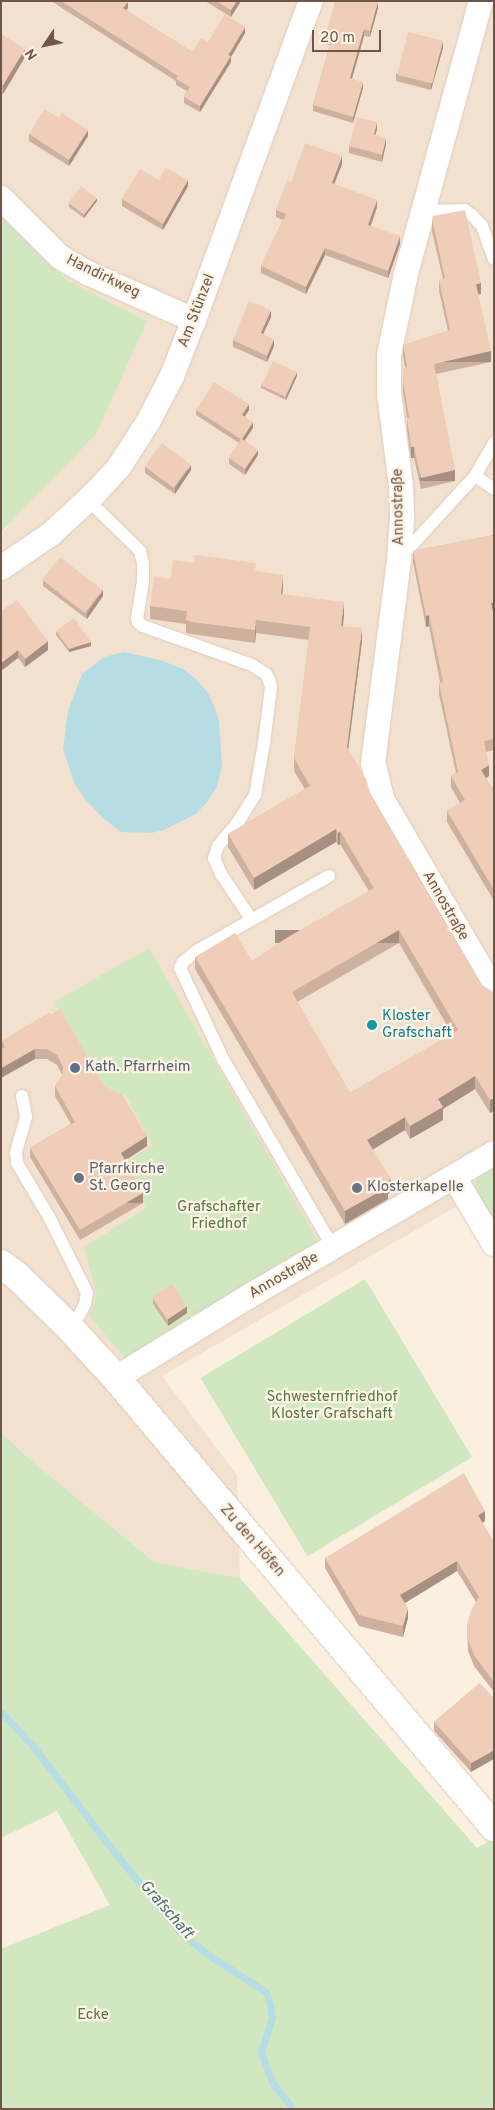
<!DOCTYPE html>
<html>
<head>
<meta charset="utf-8">
<style>
	body { margin:0 }
	#map { position:relative; width:495px; height:2110px; overflow:hidden; background:#fbf0e0; font-family:Overpass,sans-serif }
	div>[style] { position:absolute }
	.residential>* { inset:0; background:#f2e1cf }
	.green>* { inset:0; background:#d1e7c0; transform-origin:0 0 }
	.water>* { inset:0; background:#b6dde3 }
	.stream>* { height:7px; margin:-3.5px; padding:0 3.5px; transform-origin:3.5px; border-radius:3.5px; background:#b6dde3 }
	.roads { filter:drop-shadow(0 0 1px #decbbd) drop-shadow(0 0 1px #decbbd) }
	.service>* { height:12px; margin:-6px; padding:0 6px; transform-origin:6px; border-radius:6px; background:#fff }
	.minor>* { height:24px; margin:-12px; padding:0 12px; transform-origin:12px; border-radius:12px; background:#fff }
	.tertiary>* { height:28px; margin:-14px; padding:0 14px; transform-origin:14px; border-radius:14px; background:#fff }
	.wall>* { inset:0; background:#ceb09f }
	.shaded-wall>* { inset:0; background:#a79082; transform-origin:0 0 }
	.building>* { inset:0; background:#efcdb9; transform-origin:0 0 }
	.dots>* { width:14px; height:14px; translate:-50% -50%; box-sizing:border-box; border:2px solid #fef4e5; border-radius:50% }
	span { translate:-50% -50%; white-space:nowrap; text-align:center; line-height:1.15; -webkit-text-stroke:4.5px #fef4e5; paint-order:stroke }
	.street-label { font-size:15px; color:#705649 }
	.culture-label { font-size:15px; color:#0d838f }
	.left { translate:0 -50%; text-align:left }
	.service-label { font-size:15px; color:#4e5e75 }
	.worship-label { font-size:15px; color:#5b616d }
	.park-label { font-size:15px; color:#557a44 }
	.water-label { font-size:16px; color:#41737c; font-style:italic }
	.frame { position:absolute; inset:0; border:2px solid #705649; pointer-events:none }
	.north { position:absolute; left:20px; top:20px; width:50px; height:50px; -webkit-text-stroke:4px #fef4e5; paint-order:stroke; rotate:236deg; font-size:14px; font-weight:700; line-height:20px; text-align:center; color:#705649 }
	.north::after { content:''; display:block; margin:auto; width:18px; height:22px; background:#705649; clip-path:polygon(50% 0,100% 100%,50% 72%,0 100%) }
	.scale { position:absolute; left:312px; top:30px; width:69px; height:22px; box-sizing:border-box; border:2px solid #705649; border-top:0; padding-left:6px; font-size:15px; line-height:18px; white-space:nowrap; color:#705649; -webkit-text-stroke:4px #fef4e5; paint-order:stroke }
</style>
</head>
<body>
<div id="map">
	<div class="residential">
		<div style="clip-path:polygon(1px 1px,494px 1px,494px 1185px,162px 1376px,237px 1475px,240px 1578px,154px 1562px,26px 1456px,1px 1432px,1px 532px,5px 530px,147px 321px,67px 280px,1px 216px)"></div>
	</div>
	<div class="green">
		<div style="clip-path:polygon(1px 216px,67px 280px,147px 321px,96px 434px,1px 532px)"></div>
		<div style="clip-path:polygon(149px 948px,318px 1241px,125px 1358px,90px 1317px,97px 1295px,84px 1247px,146px 1208px,122px 1164px,153px 1146px,124px 1093px,113px 1099px,54px 1002px)"></div>
		<div style="clip-path:polygon(494px 1163px,494px 1225px,476px 1194px,475px 1187px,478px 1175px)"></div>
		<div style="left:365px;top:1279px;width:208px;height:192px;rotate:59deg"></div>
		<div style="clip-path:polygon(1px 1432px,26px 1456px,154px 1562px,240px 1578px,477px 1848px,494px 1838px,494px 2109px,1px 2109px,1px 1949px,110px 1905px,57px 1811px,1px 1838px)"></div>
	</div>
	<div class="water">
		<div style="clip-path:polygon(125px 652px,163px 661px,183px 669px,197px 680px,208px 693px,214px 705px,219px 721px,222px 764px,217px 787px,208px 801px,196px 814px,164px 830px,151px 833px,121px 832px,103px 818px,84px 798px,74px 782px,63px 749px,68px 711px,82px 674px,104px 657px)"></div>
	</div>
	<div class="stream">
		<div style="left:1px;top:1712px;width:47px;rotate:46.7deg"></div>
		<div style="left:33px;top:1746px;width:128px;rotate:52.6deg"></div>
		<div style="left:111px;top:1848px;width:107px;rotate:50.7deg"></div>
		<div style="left:179px;top:1931px;width:36px;rotate:39deg"></div>
		<div style="left:207px;top:1954px;width:70px;rotate:32.8deg"></div>
		<div style="left:266px;top:1992px;width:13px;rotate:72deg"></div>
		<div style="left:270px;top:2004px;width:14px;rotate:82deg"></div>
		<div style="left:272px;top:2018px;width:36px;rotate:108deg"></div>
		<div style="left:261px;top:2052px;width:32px;rotate:70deg"></div>
		<div style="left:272px;top:2082px;width:34px;rotate:52deg"></div>
	</div>
	<div class="roads">
		<div class="service">
			<div style="left:424px;top:211px;width:41px;rotate:-1.4deg"></div>
			<div style="left:465px;top:210px;width:9px;rotate:36deg"></div>
			<div style="left:472px;top:215px;width:15px;rotate:48deg"></div>
			<div style="left:482px;top:226px;width:35px;rotate:70deg"></div>
			<div style="left:475px;top:476px;width:23px;rotate:34deg"></div>
			<div style="left:88px;top:500px;width:73px;rotate:44.4deg"></div>
			<div style="left:140px;top:551px;width:13px;rotate:77deg"></div>
			<div style="left:143px;top:564px;width:17px;rotate:90deg"></div>
			<div style="left:143px;top:581px;width:36px;rotate:99deg"></div>
			<div style="left:137px;top:617px;width:5px;rotate:79deg"></div>
			<div style="left:138px;top:622px;width:6px;rotate:39deg"></div>
			<div style="left:143px;top:626px;width:116px;rotate:19.7deg"></div>
			<div style="left:252px;top:665px;width:17px;rotate:33deg"></div>
			<div style="left:266px;top:674px;width:7px;rotate:63deg"></div>
			<div style="left:269px;top:680px;width:7px;rotate:74deg"></div>
			<div style="left:271px;top:687px;width:56px;rotate:97.1deg"></div>
			<div style="left:264px;top:743px;width:53px;rotate:99.8deg"></div>
			<div style="left:255px;top:795px;width:32px;rotate:122deg"></div>
			<div style="left:238px;top:822px;width:31px;rotate:130deg"></div>
			<div style="left:218px;top:846px;width:13px;rotate:108deg"></div>
			<div style="left:214px;top:858px;width:17px;rotate:66deg"></div>
			<div style="left:221px;top:874px;width:54px;rotate:56.3deg"></div>
			<div style="left:401px;top:557px;width:110px;rotate:-47.6deg"></div>
			<div style="left:475px;top:476px;width:38px;rotate:-60deg"></div>
			<div style="left:329px;top:876px;width:150px;rotate:150.5deg"></div>
			<div style="left:198px;top:950px;width:19px;rotate:141deg"></div>
			<div style="left:183px;top:962px;width:7px;rotate:117deg"></div>
			<div style="left:180px;top:968px;width:101px;rotate:64.7deg"></div>
			<div style="left:223px;top:1059px;width:218px;rotate:59.7deg"></div>
			<div style="left:22px;top:1096px;width:21px;rotate:79deg"></div>
			<div style="left:26px;top:1117px;width:37px;rotate:106deg"></div>
			<div style="left:16px;top:1153px;width:10px;rotate:84deg"></div>
			<div style="left:17px;top:1163px;width:63px;rotate:59.3deg"></div>
			<div style="left:49px;top:1217px;width:85px;rotate:63.4deg"></div>
			<div style="left:87px;top:1293px;width:11px;rotate:100deg"></div>
			<div style="left:85px;top:1304px;width:11px;rotate:117deg"></div>
			<div style="left:80px;top:1314px;width:17px;rotate:130deg"></div>
		</div>
		<div class="minor">
			<div style="left:481px;top:1px;width:283px;rotate:105.4deg"></div>
			<div style="left:406px;top:274px;width:83px;rotate:101.9deg"></div>
			<div style="left:389px;top:355px;width:38px;rotate:90deg"></div>
			<div style="left:389px;top:393px;width:94px;rotate:82.6deg"></div>
			<div style="left:401px;top:486px;width:33px;rotate:88deg"></div>
			<div style="left:402px;top:519px;width:41px;rotate:94.2deg"></div>
			<div style="left:399px;top:560px;width:204px;rotate:97.3deg"></div>
			<div style="left:373px;top:762px;width:38px;rotate:76deg"></div>
			<div style="left:382px;top:799px;width:222px;rotate:59.7deg"></div>
			<div style="left:1px;top:198px;width:83px;rotate:45deg"></div>
			<div style="left:60px;top:257px;width:34px;rotate:30deg"></div>
			<div style="left:90px;top:274px;width:114px;rotate:23.9deg"></div>
			<div style="left:1px;top:568px;width:60px;rotate:-34.2deg"></div>
			<div style="left:51px;top:534px;width:59px;rotate:-42.9deg"></div>
			<div style="left:94px;top:494px;width:37px;rotate:-47deg"></div>
			<div style="left:119px;top:467px;width:54px;rotate:-57.2deg"></div>
			<div style="left:148px;top:422px;width:52px;rotate:-62.4deg"></div>
			<div style="left:172px;top:376px;width:60px;rotate:-68.6deg"></div>
			<div style="left:194px;top:320px;width:340px;rotate:-69.9deg"></div>
			<div style="left:454px;top:1177px;width:78px;rotate:59.2deg"></div>
			<div style="left:116px;top:1378px;width:158px;rotate:-31.6deg"></div>
			<div style="left:251px;top:1295px;width:281px;rotate:-30.3deg"></div>
		</div>
		<div class="tertiary">
			<div style="left:1px;top:1264px;width:20px;rotate:37deg"></div>
			<div style="left:17px;top:1276px;width:73px;rotate:44.4deg"></div>
			<div style="left:69px;top:1327px;width:69px;rotate:47.3deg"></div>
			<div style="left:116px;top:1378px;width:587px;rotate:49.91deg"></div>
		</div>
	</div>
	<div class="wall">
		<div style="clip-path:polygon(51px 1px,127px 1px,128px 8px,126px 10px,192px 52px,208px 42px,245px 33px,231px 57px,231px 62px,200px 112px,184px 103px,184px 97px,187px 91px,176px 85px,176px 81px)"></div>
		<div style="clip-path:polygon(205px 1px,241px 1px,231px 17px)"></div>
		<div style="clip-path:polygon(378px 8px,370px 37px,364px 36px,352px 79px,363px 88px,353px 123px,313px 111px,313px 105px,330px 45px,325px 44px,325px 37px)"></div>
		<div style="clip-path:polygon(1px 34px,25px 57px,3px 94px,1px 93px)"></div>
		<div style="clip-path:polygon(443px 48px,431px 90px,396px 81px,396px 74px)"></div>
		<div style="clip-path:polygon(377px 129px,375px 135px,386px 144px,382px 162px,349px 153px,349px 146px)"></div>
		<div style="clip-path:polygon(29px 134px,88px 136px,69px 166px,29px 141px)"></div>
		<div style="clip-path:polygon(342px 164px,334px 184px,377px 207px,371px 226px,400px 244px,388px 278px,325px 255px,306px 294px,261px 273px,261px 266px,283px 220px,276px 217px,276px 210px,291px 182px)"></div>
		<div style="clip-path:polygon(159px 180px,188px 186px,163px 230px,122px 206px,122px 199px)"></div>
		<div style="clip-path:polygon(97px 201px,84px 218px,69px 207px,69px 203px)"></div>
		<div style="clip-path:polygon(432px 219px,481px 294px,478px 294px,491px 362px,436px 374px,455px 481px,421px 489px,414px 458px,411px 458px,407px 429px,407px 418px,403px 392px,403px 368px,405px 368px,403px 356px,403px 345px,448px 331px,439px 291px,439px 280px,443px 279px,432px 231px)"></div>
		<div style="clip-path:polygon(271px 317px,263px 334px,274px 346px,267px 362px,233px 347px,233px 340px)"></div>
		<div style="clip-path:polygon(297px 376px,286px 400px,261px 388px,261px 385px)"></div>
		<div style="clip-path:polygon(196px 410px,249px 410px,245px 417px,253px 428px,245px 440px,258px 455px,245px 475px,229px 464px,229px 458px,239px 443px,196px 415px)"></div>
		<div style="clip-path:polygon(145px 467px,191px 470px,175px 494px,145px 473px)"></div>
		<div style="clip-path:polygon(494px 535px,494px 613px,493px 613px,494px 617px,494px 750px,486px 752px,489px 776px,486px 778px,494px 791px,494px 901px,447px 822px,447px 811px,460px 803px,451px 787px,451px 776px,456px 773px,439px 694px,439px 683px,440px 682px,429px 626px,426px 627px,413px 562px,413px 551px)"></div>
		<div style="clip-path:polygon(evenodd,256px 571px,283px 588px,282px 594px,344px 615px,343px 626px,362px 641px,348px 749px,370px 793px,482px 985px,494px 994px,494px 1111px,490px 1113px,475px 1089px,443px 1109px,443px 1120px,424px 1131px,410px 1139px,405px 1130px,373px 1149px,391px 1192px,388px 1194px,388px 1199px,345px 1224px,195px 969px,195px 957px,252px 961px,369px 891px,340px 844px,338px 845px,336px 842px,254px 890px,228px 847px,228px 834px,305px 789px,294px 771px,294px 758px,309px 640px,256px 633px,255px 643px,191px 634px,186px 633px,186px 624px,150px 619px,150px 606px,171px 579px,256px 571px,399px 943px,452px 1034px,350px 1093px,297px 1002px,399px 943px)"></div>
		<div style="clip-path:polygon(43px 580px,103px 596px,87px 619px,43px 586px)"></div>
		<div style="clip-path:polygon(1px 611px,48px 650px,25px 667px,18px 658px)"></div>
		<div style="clip-path:polygon(56px 631px,91px 646px,69px 652px,56px 635px)"></div>
		<div style="clip-path:polygon(49px 1013px,105px 1087px,147px 1146px,125px 1161px,143px 1203px,80px 1240px,30px 1157px,30px 1148px,71px 1124px,55px 1096px,55px 1086px,62px 1076px,62px 1074px,57px 1065px,47px 1059px,35px 1059px,2px 1049px,2px 1041px)"></div>
		<div style="clip-path:polygon(153px 1298px,187px 1313px,168px 1326px,153px 1304px)"></div>
		<div style="clip-path:polygon(485px 1521px,482px 1523px,494px 1542px,494px 1692px,474px 1666px,468px 1651px,467px 1625px,476px 1602px,457px 1571px,405px 1603px,408px 1618px,403px 1637px,359px 1626px,325px 1568px,325px 1558px)"></div>
		<div style="clip-path:polygon(480px 1683px,471px 1772px,434px 1731px,434px 1722px)"></div>
	</div>
	<div class="shaded-wall">
		<div style="clip-path:polygon(237px 1px,241px 1px,231px 17px,231px 10px)"></div>
		<div style="clip-path:polygon(378px 1px,378px 8px,370px 37px,370px 31px)"></div>
		<div style="clip-path:polygon(128px 2px,128px 8px,123px 14px,123px 8px)"></div>
		<div style="clip-path:polygon(245px 27px,245px 33px,231px 57px,231px 62px,200px 112px,200px 106px)"></div>
		<div style="clip-path:polygon(364px 29px,364px 36px,350px 85px,350px 78px)"></div>
		<div style="clip-path:polygon(443px 41px,443px 48px,431px 90px,431px 84px)"></div>
		<div style="clip-path:polygon(25px 49px,25px 57px,3px 94px,3px 85px)"></div>
		<div style="clip-path:polygon(363px 82px,363px 88px,353px 123px,353px 117px)"></div>
		<div style="clip-path:polygon(377px 122px,377px 129px,374px 141px,374px 134px)"></div>
		<div style="clip-path:polygon(88px 130px,88px 136px,69px 166px,69px 160px)"></div>
		<div style="clip-path:polygon(386px 138px,386px 144px,382px 162px,382px 155px)"></div>
		<div style="clip-path:polygon(342px 156px,342px 164px,332px 190px,332px 183px)"></div>
		<div style="clip-path:polygon(188px 180px,188px 186px,163px 230px,163px 224px)"></div>
		<div style="clip-path:polygon(97px 198px,97px 201px,84px 218px,84px 214px)"></div>
		<div style="clip-path:polygon(377px 200px,377px 207px,368px 232px,368px 225px)"></div>
		<div style="clip-path:polygon(400px 236px,400px 244px,388px 278px,388px 271px)"></div>
		<div style="clip-path:polygon(325px 248px,325px 255px,306px 294px,306px 287px)"></div>
		<div style="clip-path:polygon(481px 283px,481px 294px,476px 295px,476px 284px)"></div>
		<div style="clip-path:polygon(271px 310px,271px 317px,261px 339px,261px 333px)"></div>
		<div style="clip-path:polygon(274px 339px,274px 346px,267px 362px,267px 356px)"></div>
		<div style="left:491px;top:351px;width:11px;height:58px;rotate:90deg"></div>
		<div style="clip-path:polygon(297px 372px,297px 376px,286px 400px,286px 397px)"></div>
		<div style="clip-path:polygon(249px 404px,249px 410px,242px 420px,242px 415px)"></div>
		<div style="clip-path:polygon(253px 422px,253px 428px,242px 444px,242px 439px)"></div>
		<div style="left:411px;top:447px;width:3px;height:11px"></div>
		<div style="clip-path:polygon(258px 450px,258px 455px,245px 475px,245px 469px)"></div>
		<div style="clip-path:polygon(191px 465px,191px 470px,175px 494px,175px 488px)"></div>
		<div style="left:455px;top:470px;width:11px;height:35px;rotate:90deg"></div>
		<div style="clip-path:polygon(283px 575px,283px 588px,281px 607px,281px 594px)"></div>
		<div style="clip-path:polygon(103px 590px,103px 596px,87px 619px,87px 613px)"></div>
		<div style="clip-path:polygon(344px 602px,344px 615px,341px 638px,341px 626px)"></div>
		<div style="clip-path:polygon(494px 602px,494px 613px,491px 614px,491px 603px)"></div>
		<div style="clip-path:polygon(429px 615px,429px 626px,426px 627px,426px 616px)"></div>
		<div style="clip-path:polygon(256px 620px,256px 633px,255px 643px,255px 630px)"></div>
		<div style="clip-path:polygon(362px 628px,362px 641px,347px 759px,347px 747px)"></div>
		<div style="clip-path:polygon(48px 641px,48px 650px,25px 667px,25px 659px)"></div>
		<div style="clip-path:polygon(91px 642px,91px 646px,69px 652px,69px 649px)"></div>
		<div style="clip-path:polygon(18px 650px,18px 658px,1px 671px,1px 663px)"></div>
		<div style="clip-path:polygon(489px 765px,489px 776px,481px 781px,481px 770px)"></div>
		<div style="clip-path:polygon(336px 829px,336px 842px,254px 890px,254px 878px)"></div>
		<div style="clip-path:polygon(340px 831px,340px 844px,338px 845px,338px 833px)"></div>
		<div style="left:399px;top:930px;width:13px;height:124px;rotate:90deg"></div>
		<div style="clip-path:polygon(35px 1049px,35px 1059px,1px 1078px,1px 1068px)"></div>
		<div style="clip-path:polygon(475px 1076px,475px 1089px,443px 1109px,443px 1120px,410px 1139px,410px 1126px,438px 1099px)"></div>
		<div style="clip-path:polygon(494px 1098px,494px 1111px,490px 1113px,490px 1100px)"></div>
		<div style="clip-path:polygon(405px 1117px,405px 1130px,367px 1153px,367px 1140px)"></div>
		<div style="clip-path:polygon(147px 1136px,147px 1146px,121px 1163px,121px 1153px)"></div>
		<div style="clip-path:polygon(391px 1179px,391px 1192px,388px 1194px,388px 1199px,345px 1224px,345px 1211px)"></div>
		<div style="left:143px;top:1193px;width:10px;height:73px;rotate:90deg"></div>
		<div style="clip-path:polygon(187px 1306px,187px 1313px,168px 1326px,168px 1319px)"></div>
		<div style="clip-path:polygon(485px 1511px,485px 1521px,478px 1526px,478px 1515px)"></div>
		<div style="clip-path:polygon(457px 1561px,457px 1571px,400px 1606px,400px 1595px)"></div>
		<div style="clip-path:polygon(408px 1608px,408px 1618px,403px 1637px,403px 1626px)"></div>
		<div style="clip-path:polygon(494px 1750px,494px 1759px,471px 1772px,471px 1763px)"></div>
	</div>
	<div class="building">
		<div style="clip-path:polygon(61px 1px,127px 1px,128px 2px,123px 8px,192px 52px,201px 38px,208px 42px,225px 14px,245px 27px,228px 55px,231px 56px,200px 106px,184px 97px,190px 87px,176px 79px,178px 76px)"></div>
		<div style="clip-path:polygon(216px 1px,237px 1px,231px 10px)"></div>
		<div style="clip-path:polygon(335px 1px,378px 1px,370px 31px,364px 29px,350px 78px,363px 82px,353px 117px,313px 105px,332px 39px,325px 37px)"></div>
		<div style="left:408px;top:32px;width:36px;height:44px;rotate:14deg"></div>
		<div style="clip-path:polygon(1px 34px,25px 49px,3px 85px,1px 84px)"></div>
		<div style="clip-path:polygon(45px 109px,59px 118px,62px 113px,88px 130px,69px 160px,29px 134px)"></div>
		<div style="clip-path:polygon(357px 117px,377px 122px,374px 134px,386px 138px,382px 155px,349px 146px)"></div>
		<div style="clip-path:polygon(305px 143px,342px 156px,332px 183px,377px 200px,368px 225px,400px 236px,388px 271px,325px 248px,306px 287px,261px 266px,286px 214px,276px 210px,287px 180px,291px 182px)"></div>
		<div style="clip-path:polygon(166px 168px,188px 180px,163px 224px,122px 199px,140px 169px,159px 180px)"></div>
		<div style="left:81px;top:186px;width:20px;height:21px;rotate:37deg"></div>
		<div style="clip-path:polygon(465px 210px,481px 283px,476px 284px,491px 351px,434px 364px,455px 470px,421px 478px,414px 447px,411px 447px,407px 418px,409px 417px,403px 381px,403px 368px,407px 367px,403px 345px,450px 330px,439px 280px,445px 278px,432px 219px,433px 216px)"></div>
		<div style="clip-path:polygon(249px 301px,271px 310px,261px 333px,274px 339px,267px 356px,233px 340px)"></div>
		<div style="left:273px;top:361px;width:26px;height:27px;rotate:25deg"></div>
		<div style="clip-path:polygon(214px 382px,249px 404px,242px 415px,253px 422px,242px 439px,258px 450px,245px 469px,229px 458px,241px 439px,196px 410px)"></div>
		<div style="left:162px;top:443px;width:36px;height:29px;rotate:37deg"></div>
		<div style="clip-path:polygon(494px 535px,494px 602px,491px 603px,494px 617px,494px 739px,484px 741px,489px 765px,481px 770px,494px 791px,494px 890px,447px 811px,465px 800px,451px 776px,458px 772px,439px 683px,443px 682px,429px 615px,426px 616px,413px 551px)"></div>
		<div style="clip-path:polygon(evenodd,195px 555px,256px 563px,255px 571px,283px 575px,281px 594px,344px 602px,341px 626px,362px 628px,347px 747px,366px 779px,370px 793px,482px 985px,493px 992px,494px 994px,494px 1098px,490px 1100px,475px 1076px,438px 1099px,443px 1107px,424px 1118px,410px 1126px,405px 1117px,367px 1140px,391px 1179px,385px 1183px,388px 1187px,345px 1211px,195px 957px,235px 933px,252px 961px,288px 937px,374px 888px,340px 831px,338px 833px,336px 829px,254px 878px,228px 834px,310px 786px,294px 758px,310px 627px,256px 620px,255px 630px,191px 622px,186px 620px,187px 611px,150px 606px,154px 576px,171px 579px,173px 560px,194px 563px,195px 555px,399px 930px,458px 1030px,350px 1093px,292px 992px,399px 930px)"></div>
		<div style="left:60px;top:557px;width:54px;height:29px;rotate:38deg"></div>
		<div style="clip-path:polygon(17px 600px,48px 641px,25px 659px,18px 650px,1px 663px,1px 611px)"></div>
		<div style="clip-path:polygon(74px 618px,91px 642px,69px 649px,56px 631px)"></div>
		<div style="clip-path:polygon(60px 1009px,105px 1087px,122px 1094px,147px 1136px,121px 1153px,143px 1193px,80px 1230px,30px 1148px,75px 1122px,55px 1086px,62px 1076px,63px 1067px,57px 1055px,47px 1049px,35px 1049px,1px 1068px,1px 1049px,5px 1047px,2px 1041px,49px 1013px,50px 1015px)"></div>
		<div style="left:172px;top:1284px;width:27px;height:24px;rotate:56deg"></div>
		<div style="clip-path:polygon(464px 1473px,485px 1511px,478px 1515px,494px 1542px,494px 1682px,474px 1655px,468px 1640px,467px 1625px,471px 1610px,479px 1597px,457px 1561px,400px 1595px,408px 1608px,403px 1626px,359px 1615px,325px 1558px)"></div>
		<div style="clip-path:polygon(480px 1683px,494px 1698px,494px 1750px,471px 1763px,434px 1722px)"></div>
	</div>
	<div class="dots">
		<div style="left:372px;top:1025px;background:#0f9aa8"></div>
		<div style="left:75px;top:1068px;background:#5c6f8a"></div>
		<div style="left:79px;top:1178px;background:#6b7280"></div>
		<div style="left:357px;top:1188px;background:#6b7280"></div>
	</div>
	<div class="street-label">
		<span style="left:103px;top:277px;rotate:26deg">Handirkweg</span>
		<span style="left:197px;top:311px;rotate:-69deg">Am Stünzel</span>
		<span style="left:399px;top:507px;rotate:-91deg">Annostraße</span>
		<span style="left:445px;top:906px;rotate:60deg">Annostraße</span>
		<span style="left:284px;top:1276px;rotate:-30deg">Annostraße</span>
		<span style="left:252px;top:1541px;rotate:49deg">Zu den Höfen</span>
	</div>
	<div class="culture-label">
		<span class="left" style="left:382px;top:1025px">Kloster<br>Grafschaft</span>
	</div>
	<div class="service-label">
		<span class="left" style="left:85px;top:1068px">Kath. Pfarrheim</span>
	</div>
	<div class="worship-label">
		<span class="left" style="left:89px;top:1178px">Pfarrkirche<br>St. Georg</span>
		<span class="left" style="left:367px;top:1188px">Klosterkapelle</span>
	</div>
	<div class="park-label">
		<span style="left:219px;top:1216px">Grafschafter<br>Friedhof</span>
		<span style="left:332px;top:1406px">Schwesternfriedhof<br>Kloster Grafschaft</span>
		<span style="left:93px;top:2016px">Ecke</span>
	</div>
	<div class="water-label">
		<span style="left:166px;top:1910px;rotate:49deg">Grafschaft</span>
	</div>
	<div class="frame"></div>
	<div class="north">N</div>
	<div class="scale">20 m</div>
</div>
</body>
</html>
